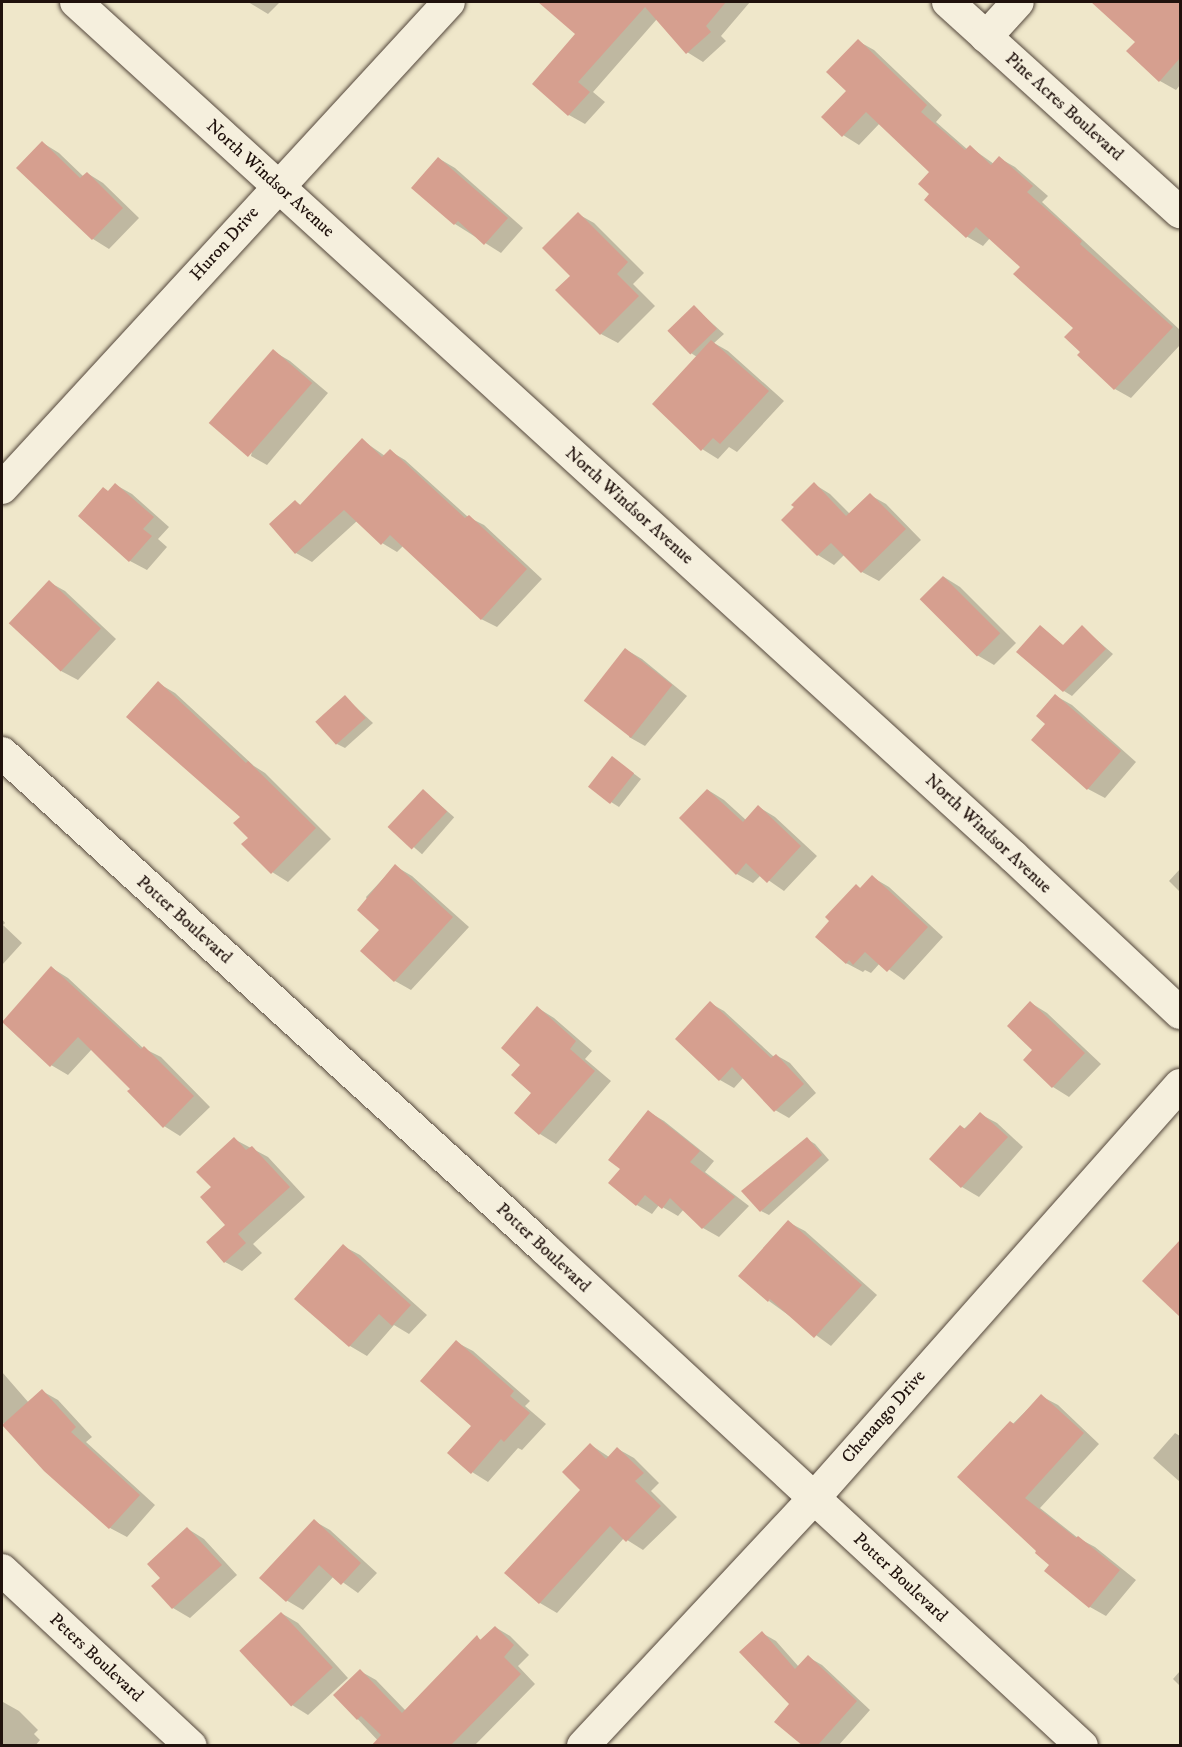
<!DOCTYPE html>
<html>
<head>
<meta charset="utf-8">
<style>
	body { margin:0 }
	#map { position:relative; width:1182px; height:1747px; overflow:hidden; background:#efe7ca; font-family:"IM FELL DW Pica",serif }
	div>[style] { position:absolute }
	.shadow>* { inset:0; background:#0003; transform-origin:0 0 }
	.building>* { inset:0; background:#d69f8f; transform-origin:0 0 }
	.roads { filter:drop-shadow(0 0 2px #54473c) drop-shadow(0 0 2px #54473c) }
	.minor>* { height:32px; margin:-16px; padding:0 16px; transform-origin:16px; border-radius:16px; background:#f5efdd }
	span { translate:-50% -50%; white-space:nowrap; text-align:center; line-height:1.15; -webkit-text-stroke:5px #f5efdd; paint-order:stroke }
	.street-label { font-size:18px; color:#20120d }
	.frame { position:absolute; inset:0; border:3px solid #20120d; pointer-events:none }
</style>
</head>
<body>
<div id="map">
	<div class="shadow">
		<div style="clip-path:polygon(248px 2px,280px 2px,268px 14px)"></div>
		<div style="clip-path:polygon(563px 2px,750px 2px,721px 36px,726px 41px,703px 62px,687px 52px,657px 19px,593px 92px,605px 102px,585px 124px,569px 115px,534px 84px,577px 34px,553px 13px)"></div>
		<div style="clip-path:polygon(1122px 2px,1180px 2px,1180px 85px,1176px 90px,1160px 81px,1137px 42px,1108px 16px)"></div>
		<div style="clip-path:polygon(858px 41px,874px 50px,942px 115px,936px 122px,968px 150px,970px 147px,994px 164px,999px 158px,1015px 167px,1048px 196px,1042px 202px,1180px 330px,1180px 345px,1131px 398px,1115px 389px,1082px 352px,1075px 328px,1022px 267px,990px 238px,983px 246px,966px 236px,931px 194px,931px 172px,880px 123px,859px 145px,843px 135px,848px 91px)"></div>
		<div style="clip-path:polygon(43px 143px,59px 153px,84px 177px,87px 173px,103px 183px,139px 218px,109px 249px,93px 239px,18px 168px)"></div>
		<div style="clip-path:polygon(438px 158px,455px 168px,523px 228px,501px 253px,455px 224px)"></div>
		<div style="clip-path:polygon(578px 214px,594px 223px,644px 273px,633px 284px,655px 306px,618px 343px,601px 334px)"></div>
		<div style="clip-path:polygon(694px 307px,724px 334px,714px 343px,728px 351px,784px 401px,737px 452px,729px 447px,718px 459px,702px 449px,697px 357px,691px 353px)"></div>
		<div style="clip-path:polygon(273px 351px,290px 361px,328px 393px,267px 465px,251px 456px)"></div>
		<div style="clip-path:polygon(362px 440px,385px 456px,390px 451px,405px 460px,468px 517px,484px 525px,542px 579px,497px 627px,481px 619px,403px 546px,397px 552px,382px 543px,357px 521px,312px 562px,296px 553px,296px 502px,302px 506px)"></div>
		<div style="clip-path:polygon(814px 484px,830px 494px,850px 514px,870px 495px,886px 504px,921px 540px,879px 581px,862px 572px,845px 554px,834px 565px,818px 555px,783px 520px)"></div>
		<div style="clip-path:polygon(116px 485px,132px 494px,169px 527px,158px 539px,167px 547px,147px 570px,130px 561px,80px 515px)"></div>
		<div style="clip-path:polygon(944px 577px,960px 587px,1016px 643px,994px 665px,977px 655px,922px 599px)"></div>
		<div style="clip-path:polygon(49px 582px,65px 591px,116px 639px,78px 680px,61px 671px,10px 623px)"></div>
		<div style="clip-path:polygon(1040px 627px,1064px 646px,1082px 627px,1113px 654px,1072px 696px,1064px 691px)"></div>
		<div style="clip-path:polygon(625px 649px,642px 659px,687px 696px,645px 746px,629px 737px)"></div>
		<div style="clip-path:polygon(158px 683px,175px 693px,254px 766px,265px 773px,331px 839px,288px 882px,272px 872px,242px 817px)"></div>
		<div style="clip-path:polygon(1056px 696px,1072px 705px,1136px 762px,1105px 798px,1088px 789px,1047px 724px)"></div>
		<div style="clip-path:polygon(345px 697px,373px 723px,345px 748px,337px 744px)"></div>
		<div style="clip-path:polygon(613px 758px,641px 779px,619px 807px,611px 802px)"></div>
		<div style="clip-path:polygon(708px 790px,724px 800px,746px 820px,759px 807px,775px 817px,817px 856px,784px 891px,761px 875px,753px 883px,737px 874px,681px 818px)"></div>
		<div style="left:424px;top:791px;width:40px;height:49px;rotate:41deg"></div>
		<div style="clip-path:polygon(395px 866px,412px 876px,469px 927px,411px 990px,395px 981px,381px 930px,366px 897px)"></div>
		<div style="clip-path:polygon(1180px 869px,1180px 892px,1169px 881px)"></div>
		<div style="clip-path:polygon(872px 877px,889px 887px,943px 937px,904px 980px,880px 963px,871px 973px,865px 970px,863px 972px,846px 963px,856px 886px,862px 889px)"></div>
		<div style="clip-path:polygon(2px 919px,5px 923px,3px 925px,22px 943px,2px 965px)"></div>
		<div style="clip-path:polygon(52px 968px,68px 978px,143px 1048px,161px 1057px,210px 1107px,180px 1136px,164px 1126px,133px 1089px,92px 1049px,68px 1075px,51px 1065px)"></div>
		<div style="clip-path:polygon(710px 1003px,724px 1011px,774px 1057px,776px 1055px,790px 1063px,816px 1093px,789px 1118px,775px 1110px,744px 1077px,734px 1088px,720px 1080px)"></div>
		<div style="clip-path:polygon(1031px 1003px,1047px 1013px,1101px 1064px,1069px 1097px,1053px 1087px,1025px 1060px,1034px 1050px)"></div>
		<div style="clip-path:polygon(538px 1008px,554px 1018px,592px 1051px,585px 1059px,611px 1081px,556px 1144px,540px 1134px,516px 1113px,534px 1093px,522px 1065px)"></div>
		<div style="clip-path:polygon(649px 1112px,664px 1121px,714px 1161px,705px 1172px,749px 1206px,719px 1237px,703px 1228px,684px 1209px,678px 1216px,659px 1205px,652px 1214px,637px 1205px)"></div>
		<div style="clip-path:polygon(980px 1114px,997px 1123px,1023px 1147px,979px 1197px,962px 1187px,931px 1159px)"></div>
		<div style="clip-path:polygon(234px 1139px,268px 1157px,305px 1197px,253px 1244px,262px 1253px,242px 1271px,225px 1262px)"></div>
		<div style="clip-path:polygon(807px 1139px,815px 1144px,829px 1160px,769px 1215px,761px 1211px)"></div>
		<div style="clip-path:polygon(788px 1222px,805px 1231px,877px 1295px,831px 1346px,769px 1301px)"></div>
		<div style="clip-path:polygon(1180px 1242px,1180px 1315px,1144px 1281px)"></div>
		<div style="clip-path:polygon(343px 1246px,360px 1255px,427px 1315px,409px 1334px,394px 1325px,367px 1356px,350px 1346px,296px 1298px)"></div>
		<div style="clip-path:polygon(456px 1342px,473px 1351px,530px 1401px,525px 1406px,546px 1424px,522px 1450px,518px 1448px,488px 1482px,472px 1472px,473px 1426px)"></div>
		<div style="clip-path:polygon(2px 1372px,29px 1403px,42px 1391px,58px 1400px,92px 1437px,86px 1442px,155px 1505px,127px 1537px,110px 1528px,45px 1469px,2px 1422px)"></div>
		<div style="clip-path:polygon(1041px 1396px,1058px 1405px,1099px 1444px,1040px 1508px,1078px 1538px,1095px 1547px,1136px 1580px,1106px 1616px,1090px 1607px,1038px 1551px,959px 1477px)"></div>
		<div style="clip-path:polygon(1175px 1433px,1180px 1436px,1180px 1482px,1153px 1458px)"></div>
		<div style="clip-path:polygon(591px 1445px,609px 1457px,618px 1449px,634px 1458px,659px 1483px,651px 1491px,677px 1517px,643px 1550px,624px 1538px,557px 1613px,540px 1603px,507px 1573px,582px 1490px)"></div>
		<div style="clip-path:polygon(314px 1521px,330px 1530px,377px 1573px,358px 1593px,334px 1576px,303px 1610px,286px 1600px)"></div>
		<div style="clip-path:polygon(188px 1529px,204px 1539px,237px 1575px,190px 1618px,173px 1608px,153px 1586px,162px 1579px)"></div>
		<div style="clip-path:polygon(281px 1613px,298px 1623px,348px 1678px,308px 1715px,292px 1705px)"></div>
		<div style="clip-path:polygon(495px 1627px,510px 1636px,529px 1655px,518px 1666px,535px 1684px,474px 1746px,383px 1746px,335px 1695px,360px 1671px,376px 1680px,406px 1711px,477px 1637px,481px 1640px)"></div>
		<div style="clip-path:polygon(762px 1633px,776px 1641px,799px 1667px,808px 1657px,822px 1665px,870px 1710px,838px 1746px,811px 1746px)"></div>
		<div style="clip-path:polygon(1180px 1671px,1180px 1686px,1173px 1679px)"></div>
		<div style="clip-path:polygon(3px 1702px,19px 1711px,38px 1730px,34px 1734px,40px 1740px,35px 1746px,2px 1746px)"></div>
	</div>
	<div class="building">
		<div style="clip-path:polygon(538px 2px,726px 2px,706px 26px,711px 32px,686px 54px,645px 7px,578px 82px,590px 92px,568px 116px,532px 84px,575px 34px)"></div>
		<div style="clip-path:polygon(1091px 2px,1180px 2px,1180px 58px,1159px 82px,1126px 51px,1135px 42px)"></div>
		<div style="clip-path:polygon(858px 39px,927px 105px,921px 112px,965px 150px,970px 145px,991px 165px,999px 156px,1033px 186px,1027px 192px,1082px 241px,1080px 244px,1173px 327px,1114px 390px,1077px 355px,1080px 352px,1064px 337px,1073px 328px,1013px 274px,1020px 267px,976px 227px,966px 238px,924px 200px,929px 194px,918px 184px,929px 172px,866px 112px,842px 137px,821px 117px,846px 91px,826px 72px)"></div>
		<div style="clip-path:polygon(42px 141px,80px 178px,87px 172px,123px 208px,92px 240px,16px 168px)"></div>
		<div style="clip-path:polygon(438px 157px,508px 218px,484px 245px,458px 221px,454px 225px,411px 188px)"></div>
		<div style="clip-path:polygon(578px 212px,628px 262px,617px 274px,639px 296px,600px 335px,555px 290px,570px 276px,542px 248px)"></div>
		<div style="left:694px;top:305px;width:33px;height:37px;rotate:46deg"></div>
		<div style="clip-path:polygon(711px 340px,769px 391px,720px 444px,713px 438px,701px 451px,652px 404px)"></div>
		<div style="left:273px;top:349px;width:52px;height:98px;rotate:41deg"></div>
		<div style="clip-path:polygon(362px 438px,382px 457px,390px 449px,465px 518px,469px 515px,527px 569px,481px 620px,390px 535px,381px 545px,344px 510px,295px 554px,269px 524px,295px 500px,300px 505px)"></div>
		<div style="clip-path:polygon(814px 482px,846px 516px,870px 493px,906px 529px,861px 573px,831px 543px,817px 556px,781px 520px,794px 507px,791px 505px)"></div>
		<div style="clip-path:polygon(115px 483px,154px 517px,143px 529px,152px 536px,129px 562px,78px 516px,103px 487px,108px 491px)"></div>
		<div style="left:943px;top:576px;width:81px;height:33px;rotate:45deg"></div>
		<div style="left:49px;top:580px;width:71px;height:59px;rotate:43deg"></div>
		<div style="clip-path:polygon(1040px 625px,1063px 645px,1082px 625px,1106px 649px,1063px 692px,1016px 652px)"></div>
		<div style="left:625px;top:648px;width:60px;height:67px;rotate:38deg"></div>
		<div style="clip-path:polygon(158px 681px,246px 763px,248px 761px,316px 828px,271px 874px,241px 844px,248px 838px,233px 823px,240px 817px,126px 717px)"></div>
		<div style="clip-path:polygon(1055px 694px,1121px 751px,1087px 790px,1031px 740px,1045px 724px,1036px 716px)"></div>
		<div style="left:345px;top:695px;width:31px;height:40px;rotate:48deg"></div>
		<div style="left:612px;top:756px;width:28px;height:39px;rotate:38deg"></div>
		<div style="left:423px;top:789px;width:33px;height:52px;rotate:43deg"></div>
		<div style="clip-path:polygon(707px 789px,743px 822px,758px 805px,801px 846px,767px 883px,746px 863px,736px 875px,679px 818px)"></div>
		<div style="clip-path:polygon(395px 864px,453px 917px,394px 982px,360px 951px,379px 930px,357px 910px)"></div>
		<div style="clip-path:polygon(872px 875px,928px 927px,887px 972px,865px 952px,853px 965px,849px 960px,846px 964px,815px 937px,829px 921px,825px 917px,856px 884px,860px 888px)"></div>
		<div style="clip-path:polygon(51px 966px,141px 1049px,144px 1046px,194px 1096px,163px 1128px,127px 1091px,130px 1089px,78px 1037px,50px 1067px,2px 1022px)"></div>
		<div style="clip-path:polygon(710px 1001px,771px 1058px,776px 1054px,804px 1084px,774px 1112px,732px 1067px,719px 1081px,675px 1039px)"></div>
		<div style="clip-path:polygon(1030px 1001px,1085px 1053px,1052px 1088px,1023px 1060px,1032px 1050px,1007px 1026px)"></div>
		<div style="clip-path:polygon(537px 1006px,576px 1041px,570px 1049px,595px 1071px,539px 1135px,514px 1113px,531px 1093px,511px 1075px,520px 1065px,501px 1048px)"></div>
		<div style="clip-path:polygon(648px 1110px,700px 1151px,690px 1162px,735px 1197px,702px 1229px,670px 1198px,662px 1209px,645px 1195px,636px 1206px,608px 1183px,620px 1169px,608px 1160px)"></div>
		<div style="clip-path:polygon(980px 1112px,1008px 1137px,961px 1188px,929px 1159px,960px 1125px,965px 1129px)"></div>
		<div style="clip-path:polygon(234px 1137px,246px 1150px,252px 1146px,290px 1187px,238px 1234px,246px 1243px,224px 1263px,206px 1242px,225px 1225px,200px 1197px,211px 1187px,196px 1172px)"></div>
		<div style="clip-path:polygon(807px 1137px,822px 1155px,760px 1212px,741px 1191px)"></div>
		<div style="clip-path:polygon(788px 1220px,862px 1285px,814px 1338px,770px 1299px,768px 1302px,738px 1276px)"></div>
		<div style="clip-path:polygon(1180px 1240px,1180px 1317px,1142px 1281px)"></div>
		<div style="clip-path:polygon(343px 1244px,411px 1305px,392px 1326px,379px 1314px,349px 1347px,294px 1299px)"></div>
		<div style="clip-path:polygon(456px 1340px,514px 1391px,510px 1396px,530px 1413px,504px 1442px,501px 1439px,471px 1474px,447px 1453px,471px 1426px,420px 1381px)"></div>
		<div style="clip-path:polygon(42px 1389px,76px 1427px,71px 1432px,140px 1495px,109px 1529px,44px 1471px,2px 1425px)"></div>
		<div style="clip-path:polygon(1041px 1394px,1084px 1433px,1025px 1498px,1076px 1538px,1078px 1536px,1120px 1570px,1089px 1608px,1044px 1571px,1049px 1565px,1035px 1553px,1036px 1551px,957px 1477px,1010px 1421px,1014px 1424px)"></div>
		<div style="clip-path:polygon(590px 1443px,606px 1459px,617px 1447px,644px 1473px,635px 1481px,661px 1506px,626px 1542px,610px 1526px,539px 1604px,504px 1573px,580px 1490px,562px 1472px)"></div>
		<div style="clip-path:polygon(314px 1519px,361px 1563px,341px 1585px,319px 1565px,286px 1602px,259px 1578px)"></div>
		<div style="clip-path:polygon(187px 1527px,222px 1565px,172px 1609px,151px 1586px,160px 1578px,147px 1564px)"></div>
		<div style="left:281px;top:1612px;width:76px;height:57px;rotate:47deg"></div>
		<div style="clip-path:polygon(495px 1626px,514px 1645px,504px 1657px,521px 1674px,450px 1746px,371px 1746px,381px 1735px,361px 1716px,357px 1720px,333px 1695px,360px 1669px,402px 1713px,477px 1635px,480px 1640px)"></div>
		<div style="clip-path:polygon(762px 1631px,795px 1669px,808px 1655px,857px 1701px,817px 1746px,803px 1746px,774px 1722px,789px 1704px,739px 1652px)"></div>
	</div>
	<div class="roads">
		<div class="minor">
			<div style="left:76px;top:2px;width:1269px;rotate:42.35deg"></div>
			<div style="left:1014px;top:857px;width:228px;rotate:43.2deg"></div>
			<div style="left:948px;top:2px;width:313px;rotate:42.2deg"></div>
			<div style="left:986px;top:37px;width:47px;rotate:-47.6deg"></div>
			<div style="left:2px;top:488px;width:660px;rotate:-47.39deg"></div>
			<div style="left:2px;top:753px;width:734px;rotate:42.4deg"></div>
			<div style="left:544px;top:1248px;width:733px;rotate:42.79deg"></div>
			<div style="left:2px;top:1570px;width:258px;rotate:43deg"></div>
			<div style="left:583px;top:1746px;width:339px;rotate:-47deg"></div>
			<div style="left:814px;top:1498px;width:552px;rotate:-48.45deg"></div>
		</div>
	</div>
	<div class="street-label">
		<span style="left:1064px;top:107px;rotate:42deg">Pine Acres Boulevard</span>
		<span style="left:270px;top:179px;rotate:42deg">North Windsor Avenue</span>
		<span style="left:225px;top:244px;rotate:-48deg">Huron Drive</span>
		<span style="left:629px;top:506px;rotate:42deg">North Windsor Avenue</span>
		<span style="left:988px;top:834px;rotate:43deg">North Windsor Avenue</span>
		<span style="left:184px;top:920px;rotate:42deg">Potter Boulevard</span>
		<span style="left:543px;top:1248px;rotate:43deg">Potter Boulevard</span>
		<span style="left:884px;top:1417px;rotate:-49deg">Chenango Drive</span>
		<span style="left:900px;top:1578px;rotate:43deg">Potter Boulevard</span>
		<span style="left:96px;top:1658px;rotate:43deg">Peters Boulevard</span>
	</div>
	<div class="frame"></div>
</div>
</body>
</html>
